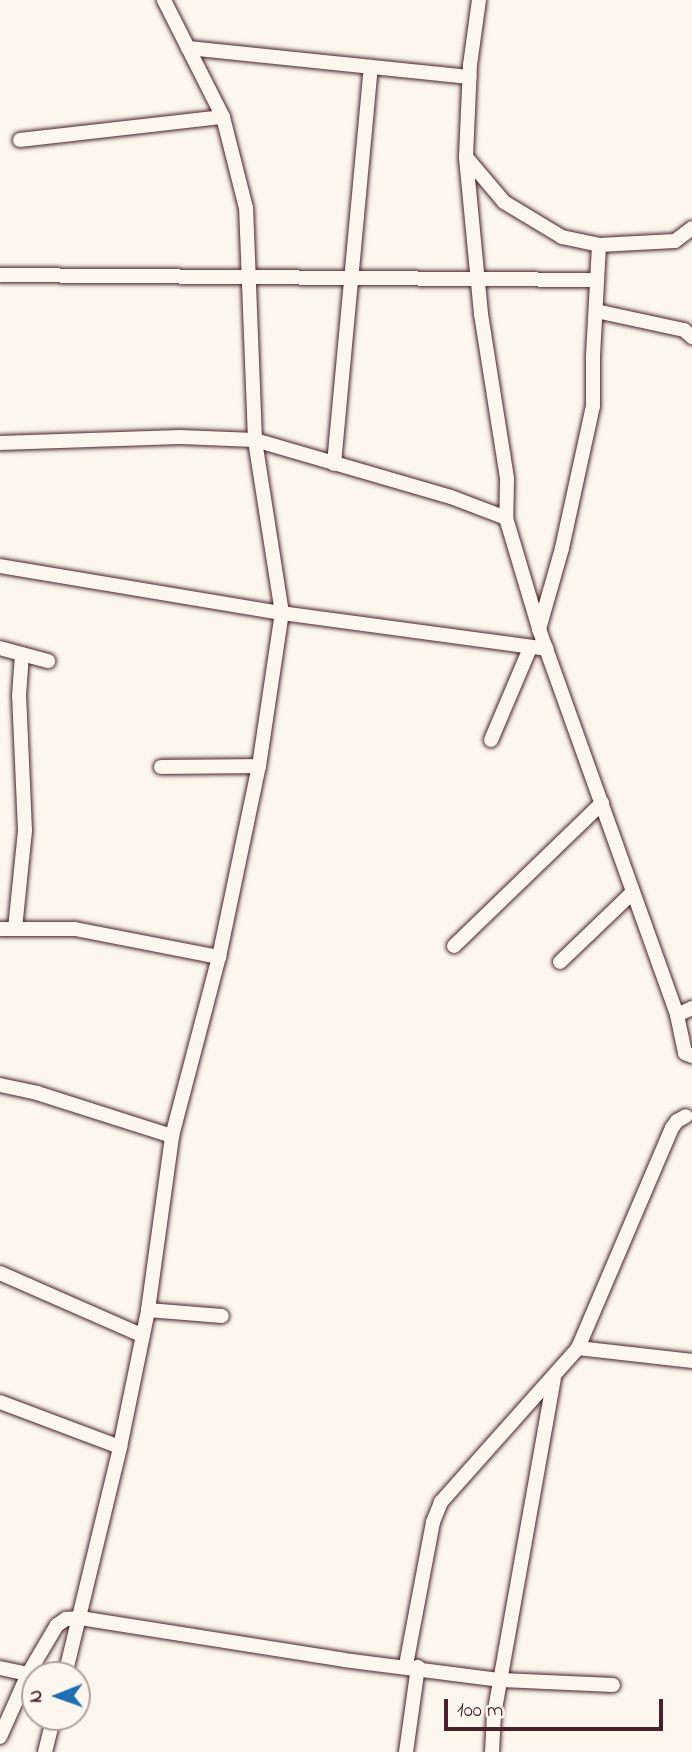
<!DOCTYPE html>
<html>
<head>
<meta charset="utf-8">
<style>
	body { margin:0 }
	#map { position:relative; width:692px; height:1752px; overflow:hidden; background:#fbf7ec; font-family:"Indie Flower",sans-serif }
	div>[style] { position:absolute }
	.roads { filter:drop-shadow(0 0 2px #4a1f2b) drop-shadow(0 0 2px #4a1f2b) }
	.minor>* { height:14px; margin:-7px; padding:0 7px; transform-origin:7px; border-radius:7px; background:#fbf7ec }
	span { translate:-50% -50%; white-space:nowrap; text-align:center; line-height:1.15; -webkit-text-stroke:5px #fbf7ec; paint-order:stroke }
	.north { position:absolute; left:21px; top:1661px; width:70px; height:70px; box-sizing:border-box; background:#fbf7ec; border:2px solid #b4a19f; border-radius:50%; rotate:269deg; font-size:19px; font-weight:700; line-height:28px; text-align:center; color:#4a1f2b }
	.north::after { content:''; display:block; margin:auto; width:24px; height:32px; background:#1f6fb2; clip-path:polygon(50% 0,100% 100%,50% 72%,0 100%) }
	.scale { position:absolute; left:444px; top:1699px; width:219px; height:32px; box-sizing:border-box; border:4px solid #4a1f2b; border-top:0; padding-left:9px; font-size:21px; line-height:24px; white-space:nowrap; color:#4a1f2b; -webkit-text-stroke:5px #fbf7ec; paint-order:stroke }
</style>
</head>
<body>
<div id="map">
	<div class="roads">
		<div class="minor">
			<div style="left:479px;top:0;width:66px;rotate:97.9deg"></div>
			<div style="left:470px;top:65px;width:92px;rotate:92.5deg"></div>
			<div style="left:466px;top:157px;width:59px;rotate:49.8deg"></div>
			<div style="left:504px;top:202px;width:68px;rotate:31.1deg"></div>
			<div style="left:562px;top:237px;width:38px;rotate:12deg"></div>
			<div style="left:599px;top:245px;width:76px;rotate:-3deg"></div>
			<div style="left:675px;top:241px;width:21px;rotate:-37deg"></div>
			<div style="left:188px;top:48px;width:283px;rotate:5.9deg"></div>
			<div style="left:20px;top:140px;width:204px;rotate:-6.5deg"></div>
			<div style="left:466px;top:158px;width:157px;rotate:84.5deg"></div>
			<div style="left:481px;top:314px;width:167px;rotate:81deg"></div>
			<div style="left:507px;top:479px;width:39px;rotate:91deg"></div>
			<div style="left:0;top:275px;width:597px;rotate:0.48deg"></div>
			<div style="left:596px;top:311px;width:90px;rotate:12.2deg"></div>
			<div style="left:684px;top:330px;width:11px;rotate:41deg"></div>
			<div style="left:0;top:443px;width:180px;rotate:-1.9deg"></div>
			<div style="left:180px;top:437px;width:75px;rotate:2.3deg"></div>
			<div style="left:255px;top:440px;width:204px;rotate:16.2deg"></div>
			<div style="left:451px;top:497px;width:59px;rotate:20.9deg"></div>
			<div style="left:506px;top:518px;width:116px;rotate:73.4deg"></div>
			<div style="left:539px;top:629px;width:410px;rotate:70.3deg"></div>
			<div style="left:677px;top:1015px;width:39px;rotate:78deg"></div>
			<div style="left:685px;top:1053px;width:8px;rotate:23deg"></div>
			<div style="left:334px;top:464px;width:399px;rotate:-84.7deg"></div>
			<div style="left:0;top:566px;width:286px;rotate:9.5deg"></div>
			<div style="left:282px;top:613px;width:267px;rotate:7.7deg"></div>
			<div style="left:539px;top:629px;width:84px;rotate:-74.1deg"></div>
			<div style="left:562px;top:548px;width:145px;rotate:-77.7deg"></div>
			<div style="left:593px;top:406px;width:50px;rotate:-90deg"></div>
			<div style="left:593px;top:356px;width:111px;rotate:-86.9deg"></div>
			<div style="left:0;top:648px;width:50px;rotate:15.2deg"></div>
			<div style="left:491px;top:740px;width:100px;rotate:-67deg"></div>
			<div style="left:161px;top:767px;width:98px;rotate:-0.6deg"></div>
			<div style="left:0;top:929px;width:75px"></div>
			<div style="left:75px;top:929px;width:147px;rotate:11deg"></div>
			<div style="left:15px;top:929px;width:99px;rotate:-84.2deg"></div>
			<div style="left:25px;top:831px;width:135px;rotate:-92.5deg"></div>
			<div style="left:19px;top:696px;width:42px;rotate:-85.9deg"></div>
			<div style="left:454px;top:946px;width:206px;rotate:-44deg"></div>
			<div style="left:560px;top:962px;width:101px;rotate:-43.8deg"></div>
			<div style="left:677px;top:1015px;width:17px;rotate:-25deg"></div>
			<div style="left:0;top:1085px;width:38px;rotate:12deg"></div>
			<div style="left:37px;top:1093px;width:142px;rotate:17.7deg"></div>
			<div style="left:0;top:1273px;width:154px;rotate:23.7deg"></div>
			<div style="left:148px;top:1310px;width:74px;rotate:4.6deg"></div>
			<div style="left:578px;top:1348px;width:115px;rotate:6.5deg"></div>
			<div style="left:0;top:1402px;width:128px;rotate:20.6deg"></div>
			<div style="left:406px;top:1665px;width:146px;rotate:-79.3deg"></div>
			<div style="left:433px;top:1522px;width:22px;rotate:-68deg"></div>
			<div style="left:441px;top:1502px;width:206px;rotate:-48.3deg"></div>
			<div style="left:578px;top:1348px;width:239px;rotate:-66.9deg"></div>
			<div style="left:672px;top:1128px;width:9px;rotate:-54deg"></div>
			<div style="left:677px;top:1121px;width:10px;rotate:-29deg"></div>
			<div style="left:0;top:1668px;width:29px;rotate:12deg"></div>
			<div style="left:28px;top:1674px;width:57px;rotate:-59.4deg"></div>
			<div style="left:57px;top:1625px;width:11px;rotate:-34deg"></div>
			<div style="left:66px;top:1619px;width:14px;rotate:-4deg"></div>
			<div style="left:80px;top:1618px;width:267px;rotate:9deg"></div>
			<div style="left:344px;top:1660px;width:158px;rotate:7.3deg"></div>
			<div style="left:501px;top:1680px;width:112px;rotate:2.6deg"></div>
			<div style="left:65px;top:1675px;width:235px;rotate:-76.4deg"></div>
			<div style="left:120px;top:1447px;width:140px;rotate:-78.4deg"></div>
			<div style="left:148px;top:1310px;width:176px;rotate:-82.1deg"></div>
			<div style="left:172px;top:1136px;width:185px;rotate:-75.3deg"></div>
			<div style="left:219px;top:957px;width:195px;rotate:-78.2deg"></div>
			<div style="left:259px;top:766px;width:155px;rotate:-81.5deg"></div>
			<div style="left:282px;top:613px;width:175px;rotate:-98.9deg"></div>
			<div style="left:255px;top:440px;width:232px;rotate:-92.2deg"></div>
			<div style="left:246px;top:208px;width:94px;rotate:-104.2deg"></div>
			<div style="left:223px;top:117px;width:131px;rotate:-116.8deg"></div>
			<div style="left:0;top:1737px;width:69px;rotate:-66deg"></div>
			<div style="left:45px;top:1752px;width:36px;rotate:-76deg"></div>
			<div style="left:406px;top:1752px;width:86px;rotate:-82deg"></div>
			<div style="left:492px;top:1752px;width:37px;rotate:-87deg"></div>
			<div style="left:494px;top:1715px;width:341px;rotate:-79.9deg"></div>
		</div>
	</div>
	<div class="north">N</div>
	<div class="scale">100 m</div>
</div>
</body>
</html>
